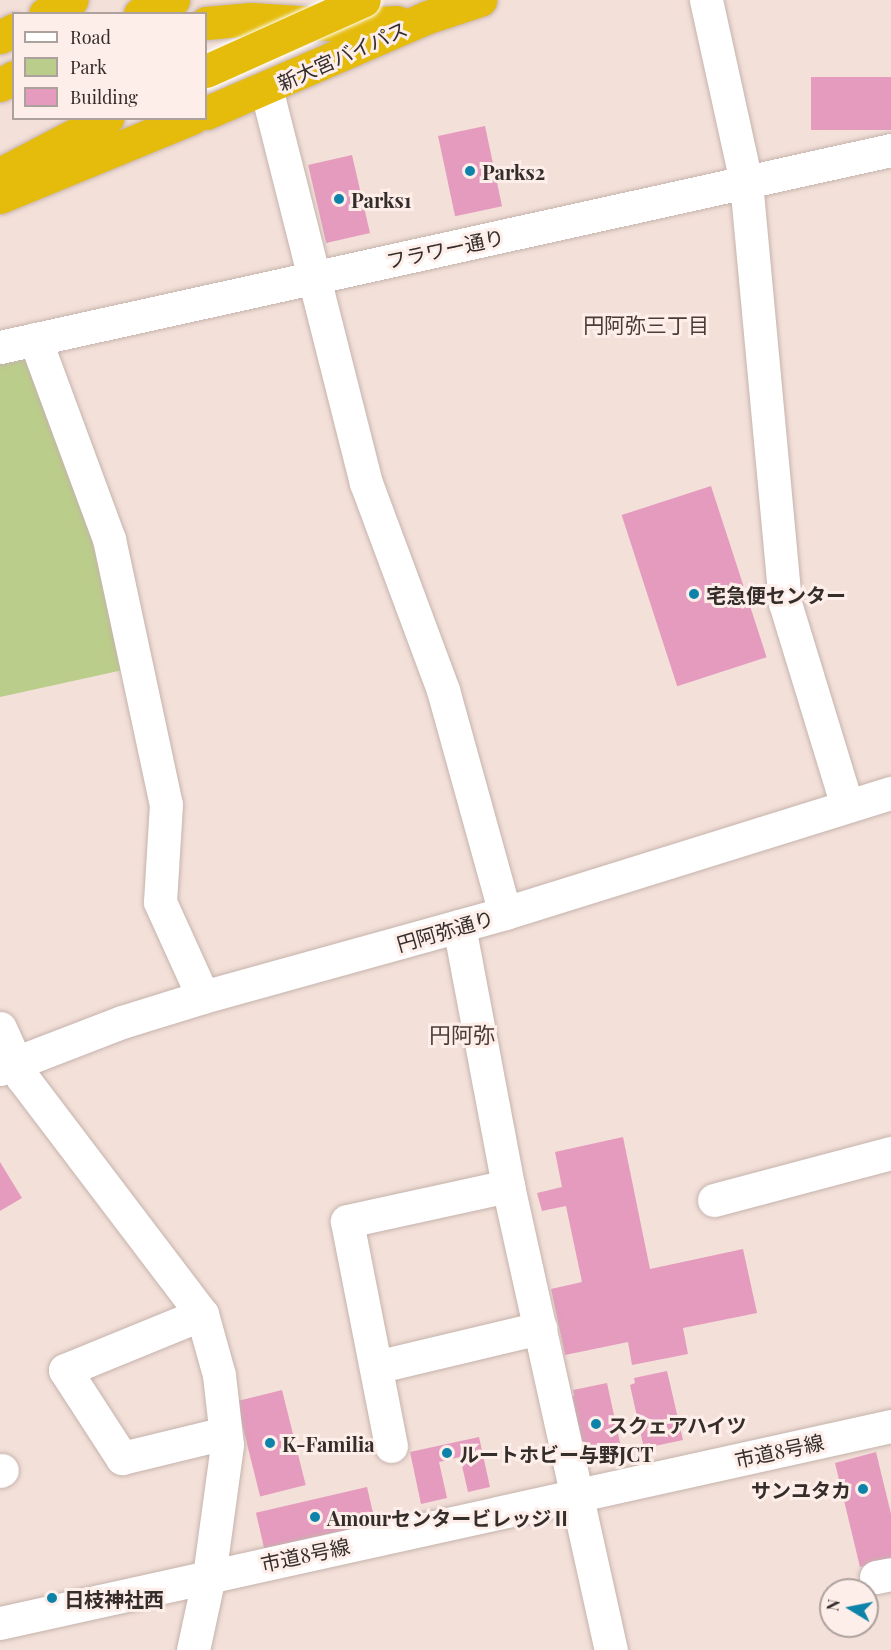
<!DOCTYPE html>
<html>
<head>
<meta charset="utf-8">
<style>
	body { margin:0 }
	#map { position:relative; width:891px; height:1650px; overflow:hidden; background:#f3e0d9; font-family:"Playfair Display","Noto Sans JP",serif }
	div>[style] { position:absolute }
	.green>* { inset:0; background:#bbcd8b }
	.building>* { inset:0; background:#e49bbe; transform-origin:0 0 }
	.roads { filter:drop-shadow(0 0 2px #c5b3ac) drop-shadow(0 0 2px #c5b3ac) }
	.minor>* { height:33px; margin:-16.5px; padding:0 16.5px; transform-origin:16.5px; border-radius:16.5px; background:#fff }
	.highway>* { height:33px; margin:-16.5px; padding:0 16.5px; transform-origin:16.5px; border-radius:16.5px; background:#e5bb0c }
	.bridges { filter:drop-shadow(0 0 2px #fff) drop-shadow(0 0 2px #fff) }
	.highway-bridge>* { height:33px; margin:-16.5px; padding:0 16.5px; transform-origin:16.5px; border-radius:16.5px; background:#e5bb0c }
	.dots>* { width:16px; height:16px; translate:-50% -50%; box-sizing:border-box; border:3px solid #fdeee9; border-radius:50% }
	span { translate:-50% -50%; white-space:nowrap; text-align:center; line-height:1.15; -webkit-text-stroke:6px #fdeee9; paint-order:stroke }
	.street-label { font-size:20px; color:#342d2a }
	.poi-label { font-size:20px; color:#342d2a; font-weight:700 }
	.left { translate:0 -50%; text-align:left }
	.right { translate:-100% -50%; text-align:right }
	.neighbourhood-label { font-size:21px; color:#4b3c36 }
	.quarter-label { font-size:22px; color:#4b3c36 }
	.legend { position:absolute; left:12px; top:12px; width:195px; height:108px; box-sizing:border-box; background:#fdeee9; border:2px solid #ada19d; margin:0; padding:8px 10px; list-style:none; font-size:18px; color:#342d2a }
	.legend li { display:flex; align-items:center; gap:12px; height:30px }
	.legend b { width:30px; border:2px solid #ada19d }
	.north { position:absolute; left:819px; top:1578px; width:60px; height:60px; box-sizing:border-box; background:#fdeee9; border:2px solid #ada19d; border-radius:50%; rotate:280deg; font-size:16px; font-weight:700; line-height:24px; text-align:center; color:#342d2a }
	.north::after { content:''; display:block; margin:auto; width:21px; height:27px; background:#0e83a9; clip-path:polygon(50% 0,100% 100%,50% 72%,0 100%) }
</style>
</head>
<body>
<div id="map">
	<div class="green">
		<div style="clip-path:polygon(33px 356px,95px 543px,123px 670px,0 697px,0 363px)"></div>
	</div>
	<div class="building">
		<div style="left:891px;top:77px;width:53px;height:80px;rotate:90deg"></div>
		<div style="left:485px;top:126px;width:82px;height:48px;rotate:78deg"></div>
		<div style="left:352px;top:155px;width:80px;height:45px;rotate:77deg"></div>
		<div style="left:711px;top:486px;width:180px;height:94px;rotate:72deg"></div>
		<div style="clip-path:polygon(623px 1137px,650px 1269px,743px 1249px,757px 1313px,683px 1328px,688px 1354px,632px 1365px,628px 1342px,565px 1355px,551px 1289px,582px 1282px,566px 1206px,542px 1211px,537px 1193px,562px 1187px,555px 1152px)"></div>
		<div style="clip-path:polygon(0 1162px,22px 1198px,0 1211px)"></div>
		<div style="clip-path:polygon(667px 1371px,683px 1440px,650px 1447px,650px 1443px,643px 1444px,630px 1385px,635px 1383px,634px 1378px)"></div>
		<div style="clip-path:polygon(607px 1383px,622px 1452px,590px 1459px,589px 1455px,582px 1457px,569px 1397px,574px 1396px,573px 1390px)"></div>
		<div style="left:282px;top:1390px;width:98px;height:47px;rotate:76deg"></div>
		<div style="clip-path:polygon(479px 1437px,490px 1487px,468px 1492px,460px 1457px,439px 1462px,447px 1498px,421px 1504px,410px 1452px)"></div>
		<div style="clip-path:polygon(876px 1452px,891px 1514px,891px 1560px,860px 1567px,835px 1463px)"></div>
		<div style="left:367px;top:1487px;width:37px;height:114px;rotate:77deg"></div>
	</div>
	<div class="roads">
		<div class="minor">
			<div style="left:706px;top:0;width:186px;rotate:77.6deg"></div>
			<div style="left:746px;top:182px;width:423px;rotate:84.7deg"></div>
			<div style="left:785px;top:603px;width:212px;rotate:73deg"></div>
			<div style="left:266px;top:88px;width:407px;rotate:75.8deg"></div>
			<div style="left:366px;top:483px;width:221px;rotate:69.6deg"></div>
			<div style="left:443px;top:690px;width:231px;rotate:74.5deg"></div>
			<div style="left:35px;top:339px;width:213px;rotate:69.7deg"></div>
			<div style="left:109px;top:539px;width:271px;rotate:77.9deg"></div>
			<div style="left:166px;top:804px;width:98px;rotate:93.5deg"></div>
			<div style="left:160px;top:902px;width:104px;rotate:65.6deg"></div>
			<div style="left:0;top:347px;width:913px;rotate:-12.47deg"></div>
			<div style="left:459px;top:926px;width:265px;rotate:79.3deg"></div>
			<div style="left:508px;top:1186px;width:475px;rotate:77.5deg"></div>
			<div style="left:0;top:1028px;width:54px;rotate:65.8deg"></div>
			<div style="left:22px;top:1077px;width:298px;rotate:52.8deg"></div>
			<div style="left:202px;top:1314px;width:63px;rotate:74.4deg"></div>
			<div style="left:219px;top:1375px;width:70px;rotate:83.5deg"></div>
			<div style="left:227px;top:1445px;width:132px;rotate:97.8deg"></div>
			<div style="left:209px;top:1576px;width:76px;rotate:102.2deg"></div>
			<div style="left:0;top:1069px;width:131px;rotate:-21.1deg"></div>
			<div style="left:122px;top:1022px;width:85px;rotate:-17.2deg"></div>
			<div style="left:203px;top:997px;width:313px;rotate:-15.5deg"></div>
			<div style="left:505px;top:913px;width:404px;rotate:-17.3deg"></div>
			<div style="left:714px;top:1200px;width:183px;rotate:-14.9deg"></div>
			<div style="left:202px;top:1314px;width:148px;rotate:157.8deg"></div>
			<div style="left:65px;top:1370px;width:105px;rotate:57.1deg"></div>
			<div style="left:122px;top:1458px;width:106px;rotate:-13.6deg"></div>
			<div style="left:376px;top:1367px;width:169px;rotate:-13.4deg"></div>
			<div style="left:391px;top:1446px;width:229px;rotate:-101.1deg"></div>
			<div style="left:347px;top:1221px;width:165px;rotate:-12.3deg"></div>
			<div style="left:0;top:1471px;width:2px;rotate:-27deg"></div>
			<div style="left:876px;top:1577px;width:15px;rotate:-11deg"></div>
			<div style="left:0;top:1623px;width:913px;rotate:-12.47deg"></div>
		</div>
		<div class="highway">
			<div style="left:45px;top:14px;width:30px;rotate:-28deg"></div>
			<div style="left:140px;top:14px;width:36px;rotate:-23deg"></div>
			<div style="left:206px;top:23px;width:45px;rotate:-5.1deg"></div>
			<div style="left:251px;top:19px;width:94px;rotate:3.7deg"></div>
			<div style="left:345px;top:25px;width:52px;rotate:-3.3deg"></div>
			<div style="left:0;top:37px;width:16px;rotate:-27deg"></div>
			<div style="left:0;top:85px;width:16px;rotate:-30deg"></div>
			<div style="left:206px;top:113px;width:242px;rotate:-23.4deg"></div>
			<div style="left:428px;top:17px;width:55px;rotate:-18.1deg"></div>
			<div style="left:0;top:174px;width:121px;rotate:-27.6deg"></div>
			<div style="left:0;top:197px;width:208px;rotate:-22.4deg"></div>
		</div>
	</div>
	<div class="bridges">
		<div class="highway-bridge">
			<div style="left:206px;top:71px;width:173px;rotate:-24.2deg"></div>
		</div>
	</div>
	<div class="dots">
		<div style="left:470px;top:171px;background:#0e83a9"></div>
		<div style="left:339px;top:199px;background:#0e83a9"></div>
		<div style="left:694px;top:594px;background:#0e83a9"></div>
		<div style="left:596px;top:1424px;background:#0e83a9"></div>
		<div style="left:270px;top:1443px;background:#0e83a9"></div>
		<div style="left:447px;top:1453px;background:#0e83a9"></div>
		<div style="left:863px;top:1489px;background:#0e83a9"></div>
		<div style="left:315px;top:1517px;background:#0e83a9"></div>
		<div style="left:52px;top:1598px;background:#0e83a9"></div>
	</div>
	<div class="street-label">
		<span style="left:342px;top:55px;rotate:-24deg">新大宮バイパス</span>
		<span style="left:445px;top:248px;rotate:-12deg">フラワー通り</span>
		<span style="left:445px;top:930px;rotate:-16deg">円阿弥通り</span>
		<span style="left:779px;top:1450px;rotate:-12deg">市道8号線</span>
		<span style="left:305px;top:1554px;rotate:-12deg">市道8号線</span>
	</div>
	<div class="poi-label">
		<span class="left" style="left:482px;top:171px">Parks2</span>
		<span class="left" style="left:351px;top:199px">Parks1</span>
		<span class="left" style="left:706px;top:594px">宅急便センター</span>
		<span class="left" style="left:608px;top:1424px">スクェアハイツ</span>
		<span class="left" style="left:282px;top:1443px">K-Familia</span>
		<span class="left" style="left:459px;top:1453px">ルートホビー与野JCT</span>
		<span class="right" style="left:851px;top:1489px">サンユタカ</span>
		<span class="left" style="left:327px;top:1517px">AmourセンタービレッジⅡ</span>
		<span class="left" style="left:64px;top:1598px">日枝神社西</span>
	</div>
	<div class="neighbourhood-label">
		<span style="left:646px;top:324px">円阿弥三丁目</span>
	</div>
	<div class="quarter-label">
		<span style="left:462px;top:1035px">円阿弥</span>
	</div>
	<ul class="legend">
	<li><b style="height:8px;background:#fff"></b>Road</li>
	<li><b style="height:16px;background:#bbcd8b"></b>Park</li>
	<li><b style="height:16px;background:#e49bbe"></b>Building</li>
	</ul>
	<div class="north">N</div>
</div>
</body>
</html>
